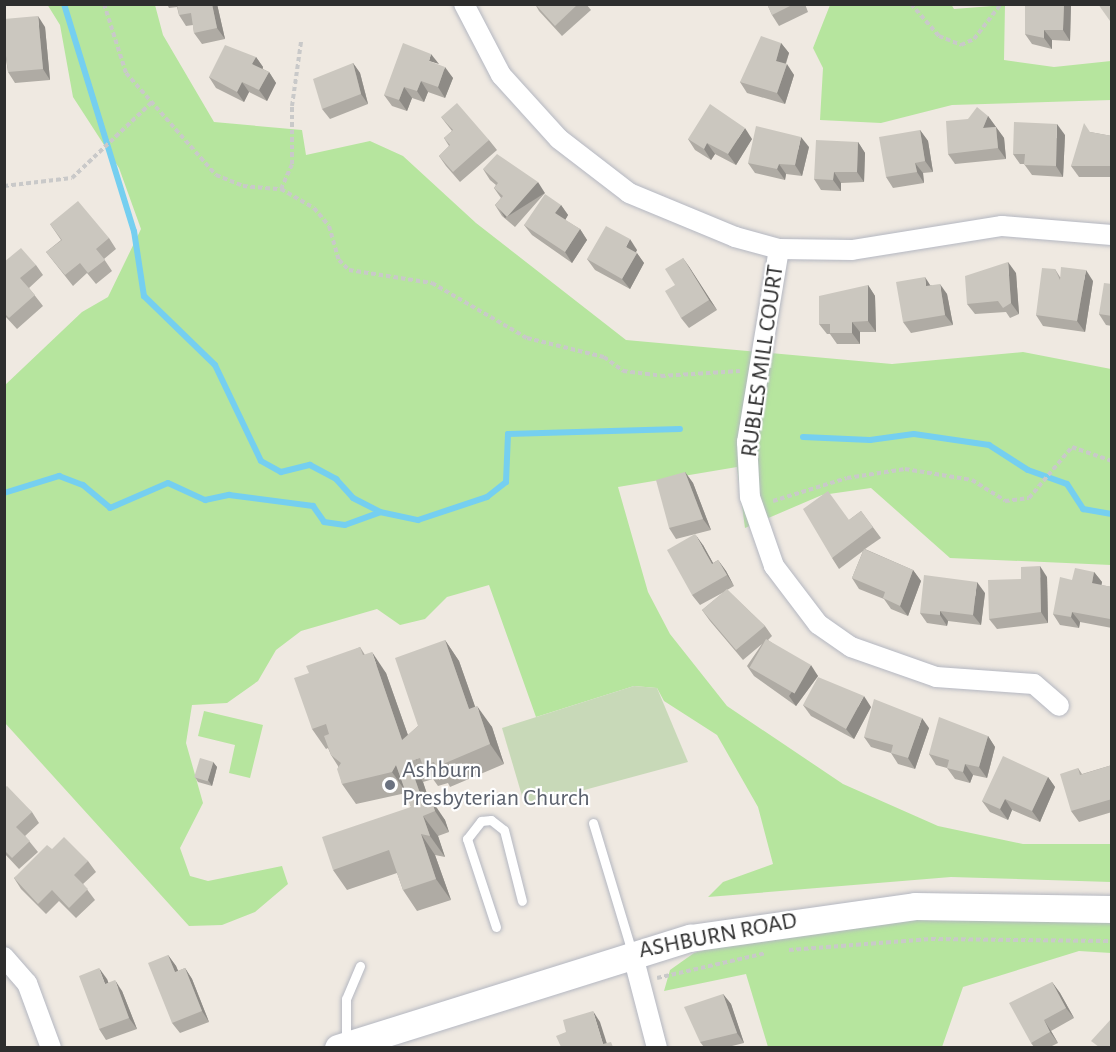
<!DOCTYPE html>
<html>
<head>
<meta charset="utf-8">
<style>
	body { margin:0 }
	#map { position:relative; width:1116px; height:1052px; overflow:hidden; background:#efe9e1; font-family:"Alegreya Sans",sans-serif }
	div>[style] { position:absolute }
	.green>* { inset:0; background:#b6e59e }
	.cemetery>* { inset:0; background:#c8d9b8 }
	.stream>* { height:6px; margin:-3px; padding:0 3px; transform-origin:3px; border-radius:3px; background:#75cff0 }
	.path>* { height:4px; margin-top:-2px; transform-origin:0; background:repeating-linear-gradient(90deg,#c9c9c9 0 4.5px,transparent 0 7.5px) }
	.roads { filter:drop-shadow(0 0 2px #b4b7c1) drop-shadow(0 0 2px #b4b7c1) }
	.lane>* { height:9px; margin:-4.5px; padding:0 4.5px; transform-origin:4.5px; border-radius:4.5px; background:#fff }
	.street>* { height:20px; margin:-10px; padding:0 10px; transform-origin:10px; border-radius:10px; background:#fff }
	.secondary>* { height:27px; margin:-13.5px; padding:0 13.5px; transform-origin:13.5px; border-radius:13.5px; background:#fff }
	.wall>* { inset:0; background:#afaba4 }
	.shaded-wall>* { inset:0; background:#8e8b86; transform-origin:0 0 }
	.building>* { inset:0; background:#cbc7bf; transform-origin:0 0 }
	.dots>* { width:16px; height:16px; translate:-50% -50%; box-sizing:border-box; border:3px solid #fff; border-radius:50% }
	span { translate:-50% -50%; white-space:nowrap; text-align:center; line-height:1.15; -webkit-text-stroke:4.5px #fff; paint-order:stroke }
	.street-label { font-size:24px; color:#2e2e2e }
	.worship-label { font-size:24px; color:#5b616d }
	.left { translate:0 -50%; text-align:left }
	.frame { position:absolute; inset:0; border:6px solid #2e2e2e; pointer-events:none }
</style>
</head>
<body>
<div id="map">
	<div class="green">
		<div style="clip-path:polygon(47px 4px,155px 5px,163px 35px,214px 122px,302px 130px,306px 155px,370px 141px,403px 156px,476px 223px,626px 340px,892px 364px,1023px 352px,1111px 369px,1111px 565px,950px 558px,871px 488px,822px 495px,745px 528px,737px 467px,618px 487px,648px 592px,670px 634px,727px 706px,843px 784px,938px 826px,1023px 844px,1111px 844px,1111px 882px,951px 877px,708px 897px,723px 882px,773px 864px,758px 807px,717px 735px,664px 701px,657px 688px,634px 686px,536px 717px,489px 585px,447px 597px,425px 619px,400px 625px,377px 609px,301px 631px,276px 650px,258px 681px,227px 703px,192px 705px,186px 743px,203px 803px,180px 848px,190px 876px,208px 881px,282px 866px,288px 884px,255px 912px,222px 925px,189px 926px,5px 723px,4px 386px,82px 312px,108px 297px,141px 229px,119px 168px,73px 97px,60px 25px)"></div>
		<div style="clip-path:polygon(951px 4px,954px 9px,1005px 5px,1004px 60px,1054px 67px,1111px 61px,1111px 100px,952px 105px,881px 123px,820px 120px,823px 68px,813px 48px,830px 5px)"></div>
		<div style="clip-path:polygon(204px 711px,263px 725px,250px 778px,229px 773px,235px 745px,198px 736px)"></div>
		<div style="clip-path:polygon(933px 916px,1111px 922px,1111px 953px,1079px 951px,963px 987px,942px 1047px,768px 1047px,746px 974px,664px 991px,670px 970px,694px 953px,718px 946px)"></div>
	</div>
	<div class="cemetery">
		<div style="clip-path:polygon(634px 686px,657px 688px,688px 762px,525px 806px,502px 728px)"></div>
	</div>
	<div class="stream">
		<div style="left:64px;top:4px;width:238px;rotate:72.9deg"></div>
		<div style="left:134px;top:231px;width:66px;rotate:81.3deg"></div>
		<div style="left:144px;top:296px;width:99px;rotate:44.2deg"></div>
		<div style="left:215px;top:365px;width:106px;rotate:64.4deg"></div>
		<div style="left:261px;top:461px;width:23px;rotate:29deg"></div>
		<div style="left:281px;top:472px;width:30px;rotate:-14deg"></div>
		<div style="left:310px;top:465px;width:30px;rotate:28deg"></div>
		<div style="left:336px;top:479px;width:25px;rotate:48deg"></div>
		<div style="left:353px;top:498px;width:30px;rotate:27deg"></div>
		<div style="left:380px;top:512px;width:39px;rotate:12deg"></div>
		<div style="left:418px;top:520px;width:73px;rotate:-18.4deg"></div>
		<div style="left:487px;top:497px;width:24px;rotate:-38deg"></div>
		<div style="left:506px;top:482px;width:48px;rotate:-87.6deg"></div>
		<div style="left:508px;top:434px;width:172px;rotate:-1.7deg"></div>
		<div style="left:803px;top:437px;width:67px;rotate:2.6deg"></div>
		<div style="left:870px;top:440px;width:44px;rotate:-7.8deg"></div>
		<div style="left:914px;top:434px;width:76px;rotate:8.3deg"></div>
		<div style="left:989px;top:445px;width:46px;rotate:32.7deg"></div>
		<div style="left:1028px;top:470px;width:41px;rotate:19.7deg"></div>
		<div style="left:1067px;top:484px;width:30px;rotate:57deg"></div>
		<div style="left:1083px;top:509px;width:29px;rotate:10deg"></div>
		<div style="left:4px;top:493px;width:58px;rotate:-17.2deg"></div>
		<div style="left:59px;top:476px;width:26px;rotate:21deg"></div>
		<div style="left:83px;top:485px;width:35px;rotate:40deg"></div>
		<div style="left:110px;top:508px;width:63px;rotate:-23.3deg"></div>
		<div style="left:168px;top:483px;width:41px;rotate:24.7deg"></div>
		<div style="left:205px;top:500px;width:25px;rotate:-12deg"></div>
		<div style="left:229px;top:495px;width:85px;rotate:7.5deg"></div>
		<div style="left:313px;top:506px;width:19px;rotate:55deg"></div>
		<div style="left:324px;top:522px;width:21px;rotate:8deg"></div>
		<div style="left:345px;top:525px;width:37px;rotate:-20deg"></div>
	</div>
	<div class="path">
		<div style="left:104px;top:4px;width:72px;rotate:72.3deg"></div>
		<div style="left:126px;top:73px;width:136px;rotate:48.6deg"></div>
		<div style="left:216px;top:175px;width:29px;rotate:22deg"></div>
		<div style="left:243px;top:186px;width:38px;rotate:5deg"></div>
		<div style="left:281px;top:189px;width:38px;rotate:30deg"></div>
		<div style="left:314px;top:208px;width:23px;rotate:50deg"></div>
		<div style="left:329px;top:226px;width:35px;rotate:74deg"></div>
		<div style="left:339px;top:260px;width:14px;rotate:45deg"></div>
		<div style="left:349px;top:270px;width:84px;rotate:8.9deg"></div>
		<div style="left:432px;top:283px;width:110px;rotate:30.1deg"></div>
		<div style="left:527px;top:338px;width:79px;rotate:13.9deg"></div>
		<div style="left:604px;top:357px;width:24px;rotate:36deg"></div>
		<div style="left:623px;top:371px;width:38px;rotate:7deg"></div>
		<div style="left:661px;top:376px;width:79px;rotate:-3.6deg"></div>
		<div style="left:911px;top:4px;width:43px;rotate:48.8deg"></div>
		<div style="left:939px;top:36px;width:24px;rotate:22deg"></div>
		<div style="left:961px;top:45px;width:14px;rotate:-25deg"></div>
		<div style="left:974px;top:39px;width:44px;rotate:-52.4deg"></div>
		<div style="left:4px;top:186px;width:68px;rotate:-6.7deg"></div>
		<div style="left:72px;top:178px;width:110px;rotate:-43.5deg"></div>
		<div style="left:281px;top:189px;width:27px;rotate:-66deg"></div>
		<div style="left:292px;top:164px;width:58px;rotate:-90deg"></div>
		<div style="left:292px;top:106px;width:65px;rotate:-82deg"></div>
		<div style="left:773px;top:501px;width:77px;rotate:-17.3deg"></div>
		<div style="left:847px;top:478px;width:59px;rotate:-8.8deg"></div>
		<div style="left:905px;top:469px;width:68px;rotate:9.3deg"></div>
		<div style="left:972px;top:480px;width:39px;rotate:32deg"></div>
		<div style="left:1005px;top:501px;width:24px;rotate:-7deg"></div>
		<div style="left:1029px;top:498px;width:67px;rotate:-49.9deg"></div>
		<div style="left:1072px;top:447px;width:42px;rotate:19.3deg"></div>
		<div style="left:789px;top:950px;width:142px;rotate:-4.4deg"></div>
		<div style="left:931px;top:939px;width:181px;rotate:0.6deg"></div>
		<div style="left:657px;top:978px;width:112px;rotate:-12.9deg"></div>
	</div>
	<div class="roads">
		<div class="lane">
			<div style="left:593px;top:823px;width:135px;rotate:73.2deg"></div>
			<div style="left:496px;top:927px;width:93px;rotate:-108.2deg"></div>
			<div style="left:467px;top:839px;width:23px;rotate:-52deg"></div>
			<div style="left:481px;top:821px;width:10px;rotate:-6deg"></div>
			<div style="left:491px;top:820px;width:16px;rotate:38deg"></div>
			<div style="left:504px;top:830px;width:73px;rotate:75.8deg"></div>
			<div style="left:346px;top:1042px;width:43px;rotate:-90deg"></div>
			<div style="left:346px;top:999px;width:36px;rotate:-67deg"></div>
		</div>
		<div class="street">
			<div style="left:464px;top:4px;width:80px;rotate:62.5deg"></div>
			<div style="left:501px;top:75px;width:86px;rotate:47.8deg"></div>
			<div style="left:559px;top:139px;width:88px;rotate:37.6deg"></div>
			<div style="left:629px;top:193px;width:115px;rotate:22.5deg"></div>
			<div style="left:735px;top:237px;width:46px;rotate:15.3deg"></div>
			<div style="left:779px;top:249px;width:73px;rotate:0.8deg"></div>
			<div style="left:852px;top:250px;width:152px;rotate:-9.1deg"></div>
			<div style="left:1002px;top:226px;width:110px;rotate:4.7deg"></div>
			<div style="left:779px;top:249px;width:196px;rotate:99.4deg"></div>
			<div style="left:747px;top:442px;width:55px;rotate:86.9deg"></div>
			<div style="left:750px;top:497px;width:73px;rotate:70.8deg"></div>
			<div style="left:774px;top:566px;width:73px;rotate:52.8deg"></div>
			<div style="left:818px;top:624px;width:40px;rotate:34.9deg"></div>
			<div style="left:851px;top:647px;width:90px;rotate:19.4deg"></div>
			<div style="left:936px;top:677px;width:98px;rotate:4.1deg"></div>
			<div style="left:1034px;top:684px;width:33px;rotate:41deg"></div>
			<div style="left:632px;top:952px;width:99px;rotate:75.4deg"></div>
			<div style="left:4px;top:957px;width:35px;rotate:49deg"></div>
			<div style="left:27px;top:983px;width:69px;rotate:69.7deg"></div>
		</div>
		<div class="secondary">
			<div style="left:338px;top:1048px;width:369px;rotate:-17.4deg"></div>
			<div style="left:690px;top:938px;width:227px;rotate:-8.1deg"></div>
			<div style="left:915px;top:906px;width:197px;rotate:0.9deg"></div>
		</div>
	</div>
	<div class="wall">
		<div style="clip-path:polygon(167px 4px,217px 4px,225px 39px,202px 44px,194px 33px,193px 25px,186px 26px,179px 15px,177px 7px,169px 8px)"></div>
		<div style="clip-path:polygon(535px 4px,586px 4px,591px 10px,562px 36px,539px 11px)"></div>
		<div style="clip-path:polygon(767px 4px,805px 4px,808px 12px,779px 26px,772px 15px)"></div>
		<div style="clip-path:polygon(1025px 4px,1071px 4px,1070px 41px,1052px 40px,1052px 49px,1032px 44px,1025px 34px)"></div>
		<div style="clip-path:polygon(4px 19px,45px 27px,50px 80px,15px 83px,8px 72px,6px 59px,4px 59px)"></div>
		<div style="clip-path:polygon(781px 43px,789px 53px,786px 64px,794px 75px,785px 104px,747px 93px,740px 82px)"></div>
		<div style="clip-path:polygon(256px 57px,263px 67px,263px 69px,269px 72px,276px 83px,267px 101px,249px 92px,244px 102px,216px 88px,209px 77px)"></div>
		<div style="clip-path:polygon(353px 63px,360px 73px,368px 104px,330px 119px,322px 109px)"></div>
		<div style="clip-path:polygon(439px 65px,453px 78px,445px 98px,428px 92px,424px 102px,412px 98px,407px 111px,392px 106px,384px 95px)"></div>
		<div style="clip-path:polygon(988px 116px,1004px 138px,1006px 159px,955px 164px,948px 154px,968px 119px)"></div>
		<div style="clip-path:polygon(441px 117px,489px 140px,497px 150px,460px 182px,446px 166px,439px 156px,449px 146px,444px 138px,452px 131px)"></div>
		<div style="clip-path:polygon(920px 130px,928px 141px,933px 172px,923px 173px,924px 183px,893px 188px,886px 177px)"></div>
		<div style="clip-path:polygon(1090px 132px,1112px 136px,1112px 177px,1079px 177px,1071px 166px)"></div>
		<div style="clip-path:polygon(1065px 135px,1063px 177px,1032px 175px,1024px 164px,1020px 164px,1013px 154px)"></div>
		<div style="clip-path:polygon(688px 139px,752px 139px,736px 165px,715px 154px,711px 160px,695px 150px)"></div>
		<div style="clip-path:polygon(858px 142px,865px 153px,864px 182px,841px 183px,841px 191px,821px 190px,814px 179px)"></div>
		<div style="clip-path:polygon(809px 147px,802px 176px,786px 174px,785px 180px,755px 173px,748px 163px)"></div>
		<div style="clip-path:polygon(483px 169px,545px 193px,515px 227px,502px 216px,495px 205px,501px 198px,494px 188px,496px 185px,490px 180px)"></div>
		<div style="clip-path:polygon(561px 205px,568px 215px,565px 220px,580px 229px,587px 240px,572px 263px,532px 235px,524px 225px)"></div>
		<div style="clip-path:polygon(50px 224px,109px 238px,116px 249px,104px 259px,112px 271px,96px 284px,87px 273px,73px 286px,46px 252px,61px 240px)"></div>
		<div style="clip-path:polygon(637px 250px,636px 252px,644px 263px,630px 289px,595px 270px,587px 259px)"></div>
		<div style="clip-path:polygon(683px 258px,717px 310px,689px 328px,681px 318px,675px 285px)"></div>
		<div style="clip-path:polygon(4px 262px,36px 265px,43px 275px,29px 288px,43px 306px,17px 329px,5px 316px,4px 316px)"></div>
		<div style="clip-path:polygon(1055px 269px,1060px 277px,1093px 281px,1085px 332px,1043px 326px,1036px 315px)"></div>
		<div style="clip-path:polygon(1016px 273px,1019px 314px,1010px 318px,1006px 312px,975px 314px,967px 304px)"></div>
		<div style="clip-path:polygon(1112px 284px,1112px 326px,1106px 325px,1099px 314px)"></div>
		<div style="clip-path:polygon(868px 285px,875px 296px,876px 332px,860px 332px,860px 344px,837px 344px,830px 334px,827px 334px,819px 324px)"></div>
		<div style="clip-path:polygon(931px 285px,947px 294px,953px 325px,911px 333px,903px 322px)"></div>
		<div style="clip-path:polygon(685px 472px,693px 483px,711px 530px,676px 539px,669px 528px)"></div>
		<div style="clip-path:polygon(861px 511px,881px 538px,865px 549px,913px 570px,921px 581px,908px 616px,891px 609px,884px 599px,859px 589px,852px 578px,863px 551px,839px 569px,832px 558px,849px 520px)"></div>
		<div style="clip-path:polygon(703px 545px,713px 563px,718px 560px,726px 571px,734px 586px,727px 590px,765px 626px,772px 636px,768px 640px,818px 676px,796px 706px,754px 676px,747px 666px,762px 644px,743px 660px,710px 621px,702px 610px,724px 592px,700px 605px,692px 595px)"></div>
		<div style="clip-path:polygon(1094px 572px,1102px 582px,1101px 585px,1112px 587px,1112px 628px,1080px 622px,1079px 628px,1060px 625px,1053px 614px,1072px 580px)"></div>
		<div style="clip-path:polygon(1047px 577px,1048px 623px,997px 629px,989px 619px,1021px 579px)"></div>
		<div style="clip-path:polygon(985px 593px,981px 625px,948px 621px,947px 626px,927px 623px,920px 613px)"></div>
		<div style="clip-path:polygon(445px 640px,459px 661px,475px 707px,492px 727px,504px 764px,450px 787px,448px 783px,438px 786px,433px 779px,423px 782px,429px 800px,445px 820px,449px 832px,438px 836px,445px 857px,435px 855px,451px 900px,417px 911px,403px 890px,397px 873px,347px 890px,333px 870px,411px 807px,406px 793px,356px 804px,342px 784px,338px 766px,331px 755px,328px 748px,326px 749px,312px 729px,309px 673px,360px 647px,365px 655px,386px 673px,408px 735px,418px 726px)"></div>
		<div style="clip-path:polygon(803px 705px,871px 707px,854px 739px,811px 716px)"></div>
		<div style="clip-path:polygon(929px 728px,915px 769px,898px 764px,891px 753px,871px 747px,864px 737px)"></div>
		<div style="clip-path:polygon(988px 736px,995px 747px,987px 778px,973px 775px,970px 783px,955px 779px,947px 768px,936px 765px,929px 754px)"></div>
		<div style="clip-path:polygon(213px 762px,217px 767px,212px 786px,198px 782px,195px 777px)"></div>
		<div style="clip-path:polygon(1112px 765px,1112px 812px,1079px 822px,1071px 811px,1078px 768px,1082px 774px)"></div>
		<div style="clip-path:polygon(1048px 777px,1055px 787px,1040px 822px,1012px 810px,1008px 820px,990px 812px,982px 801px)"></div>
		<div style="clip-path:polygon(4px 788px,32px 812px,39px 823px,25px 836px,38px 852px,19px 869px,4px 853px)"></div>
		<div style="clip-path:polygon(52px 849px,88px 861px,96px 872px,83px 884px,95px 900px,76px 918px,59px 901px,46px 914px,21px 889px,14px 878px)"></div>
		<div style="clip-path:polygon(168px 955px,176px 966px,178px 971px,185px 968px,192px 979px,209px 1022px,180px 1033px,172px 1023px)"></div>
		<div style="clip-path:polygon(107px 979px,108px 983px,122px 991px,137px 1029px,106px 1040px,99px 1029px)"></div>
		<div style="clip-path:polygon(1052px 982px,1060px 993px,1074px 1018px,1051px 1031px,1058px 1043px,1050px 1047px,1034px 1047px,1031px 1043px)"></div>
		<div style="clip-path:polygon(723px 994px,731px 1004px,744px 1043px,728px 1047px,704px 1047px,700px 1042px)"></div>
	</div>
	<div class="shaded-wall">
		<div style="clip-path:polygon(212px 4px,217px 4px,225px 39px,217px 28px)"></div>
		<div style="clip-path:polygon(1064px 4px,1071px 4px,1070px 41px,1063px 30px)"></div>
		<div style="clip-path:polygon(38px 16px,45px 27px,50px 80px,43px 69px)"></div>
		<div style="clip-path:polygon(1044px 30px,1052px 40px,1052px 49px,1044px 38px)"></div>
		<div style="clip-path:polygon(781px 43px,789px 53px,783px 71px,776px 61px)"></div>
		<div style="clip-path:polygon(431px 54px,439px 64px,429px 61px)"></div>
		<div style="clip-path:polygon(256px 57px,263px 67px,260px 74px,252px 64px)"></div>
		<div style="clip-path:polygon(353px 63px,360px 73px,368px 104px,361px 94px)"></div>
		<div style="clip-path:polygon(787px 64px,794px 75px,785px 104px,777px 93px)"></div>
		<div style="clip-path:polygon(445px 67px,453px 78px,445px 98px,438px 87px)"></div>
		<div style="clip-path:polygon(269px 72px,276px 83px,267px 101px,259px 90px)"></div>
		<div style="clip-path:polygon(421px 81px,428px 92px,424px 102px,417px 91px)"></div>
		<div style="clip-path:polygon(242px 82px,249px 92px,244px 102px,237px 92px)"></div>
		<div style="clip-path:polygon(404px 87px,412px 98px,407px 111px,399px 100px)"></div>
		<div style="clip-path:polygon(988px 116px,996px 127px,983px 128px)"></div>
		<div style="clip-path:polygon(1057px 124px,1065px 135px,1063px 177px,1056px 166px)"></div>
		<div style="clip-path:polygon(996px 127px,1004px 138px,1006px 159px,998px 148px)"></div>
		<div style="clip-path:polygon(745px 128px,752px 139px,736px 165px,728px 154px)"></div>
		<div style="clip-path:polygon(920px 130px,928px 141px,933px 172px,925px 161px)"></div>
		<div style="clip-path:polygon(801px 137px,809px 147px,802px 176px,795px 165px)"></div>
		<div style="clip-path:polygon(858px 142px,865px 153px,864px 182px,857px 172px)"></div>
		<div style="clip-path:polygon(707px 143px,715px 154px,711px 160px,704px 149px)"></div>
		<div style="clip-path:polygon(915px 163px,923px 173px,924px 183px,917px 172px)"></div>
		<div style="clip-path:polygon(779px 164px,786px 174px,785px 180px,777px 169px)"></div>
		<div style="clip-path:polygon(834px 172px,841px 183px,841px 191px,833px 180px)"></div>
		<div style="left:538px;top:182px;width:13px;height:47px;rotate:58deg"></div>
		<div style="clip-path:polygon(561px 205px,568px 215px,563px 224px,555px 213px)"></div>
		<div style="clip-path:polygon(580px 229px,587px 240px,572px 263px,565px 252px)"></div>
		<div style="clip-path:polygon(630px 239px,637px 250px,633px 257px,626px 247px)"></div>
		<div style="clip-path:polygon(637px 253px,644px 263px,630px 289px,622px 279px)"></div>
		<div style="clip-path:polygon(683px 258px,690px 268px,717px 310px,709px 300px)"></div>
		<div style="clip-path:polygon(1008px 262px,1016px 273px,1019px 314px,1011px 303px)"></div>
		<div style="clip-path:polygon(1086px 270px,1093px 281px,1085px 332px,1077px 321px)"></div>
		<div style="clip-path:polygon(925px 277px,932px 288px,926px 286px)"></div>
		<div style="clip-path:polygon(940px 284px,947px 294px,953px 325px,945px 315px)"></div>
		<div style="clip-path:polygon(868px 285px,875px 296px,876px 332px,868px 321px)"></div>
		<div style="clip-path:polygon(852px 322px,860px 332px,860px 344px,852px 333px)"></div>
		<div style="clip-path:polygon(685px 472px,693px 483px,711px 530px,703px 519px)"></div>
		<div style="clip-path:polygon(695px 534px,703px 545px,719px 574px,712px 564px)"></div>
		<div style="clip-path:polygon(718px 560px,726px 571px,734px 586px,727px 575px)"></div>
		<div style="clip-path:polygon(1040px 566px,1047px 577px,1048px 623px,1041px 612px)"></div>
		<div style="clip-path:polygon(913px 570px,921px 581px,908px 616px,900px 606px)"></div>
		<div style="clip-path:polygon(1094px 572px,1102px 582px,1100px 594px,1092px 583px)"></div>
		<div style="clip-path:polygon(977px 582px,985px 593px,981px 625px,973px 615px)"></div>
		<div style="clip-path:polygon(940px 611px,948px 621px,947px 626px,940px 615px)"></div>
		<div style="clip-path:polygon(1072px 612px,1080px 622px,1079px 628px,1071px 617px)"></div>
		<div style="clip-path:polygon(445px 640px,459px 661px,483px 729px,469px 709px)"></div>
		<div style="clip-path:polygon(372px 652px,386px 673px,417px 761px,402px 740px)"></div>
		<div style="clip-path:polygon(811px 665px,818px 676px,796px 706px,789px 696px)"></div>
		<div style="clip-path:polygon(864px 696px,871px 707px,854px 739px,846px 729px)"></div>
		<div style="clip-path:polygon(477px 706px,492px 727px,504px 764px,490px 744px)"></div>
		<div style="clip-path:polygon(922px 718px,929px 728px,915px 769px,908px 758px)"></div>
		<div style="clip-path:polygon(988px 736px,995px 747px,987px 778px,979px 767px)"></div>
		<div style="clip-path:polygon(213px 762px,217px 767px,212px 786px,208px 780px)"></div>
		<div style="clip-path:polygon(409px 762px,423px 782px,433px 812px,423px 802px)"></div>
		<div style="clip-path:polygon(965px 764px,973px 775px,970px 783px,963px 772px)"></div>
		<div style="clip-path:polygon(396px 765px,406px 792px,392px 772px)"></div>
		<div style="clip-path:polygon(1048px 777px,1055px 787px,1040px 822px,1032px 811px)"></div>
		<div style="clip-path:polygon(431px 799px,445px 820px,449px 832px,435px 811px)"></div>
		<div style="clip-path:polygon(1005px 799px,1012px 810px,1008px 820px,1000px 809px)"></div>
		<div style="clip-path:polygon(423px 816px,438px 836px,445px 857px,430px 836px)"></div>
		<div style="clip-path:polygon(421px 834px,435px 855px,451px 900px,436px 879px)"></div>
		<div style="clip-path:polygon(168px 955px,176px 966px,183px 982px,175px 972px)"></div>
		<div style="clip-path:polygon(99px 968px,107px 979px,113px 995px,105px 984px)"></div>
		<div style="clip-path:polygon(185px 968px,192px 979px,209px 1022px,202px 1011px)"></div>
		<div style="clip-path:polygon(115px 980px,122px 991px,137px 1029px,129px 1018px)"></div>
		<div style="clip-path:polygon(1052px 982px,1060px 993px,1074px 1018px,1066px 1008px)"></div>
		<div style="clip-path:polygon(723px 994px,731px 1004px,744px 1043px,737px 1033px)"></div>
		<div style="clip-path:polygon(593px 1011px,600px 1022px,608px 1047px,603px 1044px)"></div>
		<div style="clip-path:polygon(1044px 1020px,1051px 1031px,1058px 1043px,1050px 1032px)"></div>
	</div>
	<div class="building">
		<div style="clip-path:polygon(177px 4px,212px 4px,217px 28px,194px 33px,191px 13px,179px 15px)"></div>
		<div style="clip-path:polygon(535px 4px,578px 4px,555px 26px)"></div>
		<div style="clip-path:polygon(767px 4px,794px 4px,772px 15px)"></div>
		<div style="clip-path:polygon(1025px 4px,1064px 4px,1063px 30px,1044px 30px,1044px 38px,1025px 34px)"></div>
		<div style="clip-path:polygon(1098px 4px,1112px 4px,1112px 20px,1110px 21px)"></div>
		<div style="clip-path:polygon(38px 16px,43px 69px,8px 72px,5px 48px,4px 48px,4px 19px)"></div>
		<div style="clip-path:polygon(761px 36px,781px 43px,776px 61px,787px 64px,777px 93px,740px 82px)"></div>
		<div style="clip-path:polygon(403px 43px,431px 54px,429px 61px,445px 67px,438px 87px,421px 81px,417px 91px,404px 87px,399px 100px,384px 95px)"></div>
		<div style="clip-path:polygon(225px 45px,256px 57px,252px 64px,269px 72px,259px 90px,242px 82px,237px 92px,209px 77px)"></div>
		<div style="clip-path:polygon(353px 63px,361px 94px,322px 109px,313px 79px)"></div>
		<div style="clip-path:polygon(457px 103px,489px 140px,453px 172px,439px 156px,450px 145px,444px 138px,453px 130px,441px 117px)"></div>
		<div style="clip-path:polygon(710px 104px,745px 128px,728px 154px,707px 143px,704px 149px,688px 139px)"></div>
		<div style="clip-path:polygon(977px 107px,988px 116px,983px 128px,996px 127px,998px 148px,948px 154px,946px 121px,968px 119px)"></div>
		<div style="clip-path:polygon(1014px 122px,1057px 124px,1056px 166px,1024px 165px,1025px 154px,1013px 154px)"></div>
		<div style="clip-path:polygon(1084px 123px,1090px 132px,1112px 136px,1112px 166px,1071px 166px)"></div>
		<div style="clip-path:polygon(756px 126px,801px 137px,795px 165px,779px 164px,777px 169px,748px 163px)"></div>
		<div style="clip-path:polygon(920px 130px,925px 161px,915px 163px,917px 172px,886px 177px,879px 137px)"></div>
		<div style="clip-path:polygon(816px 140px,858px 142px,857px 172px,834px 172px,833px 180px,814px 179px)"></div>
		<div style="clip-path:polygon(497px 154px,538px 182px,507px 217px,495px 205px,503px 196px,494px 188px,498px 183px,483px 169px)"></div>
		<div style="clip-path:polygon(545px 194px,561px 205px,555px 213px,580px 229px,565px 252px,524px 225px)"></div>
		<div style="clip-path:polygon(78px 201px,109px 238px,96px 249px,105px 260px,88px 273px,80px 263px,65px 275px,46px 252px,62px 240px,50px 224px)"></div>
		<div style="clip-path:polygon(606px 226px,630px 239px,626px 247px,637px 253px,622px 279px,587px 259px)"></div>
		<div style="clip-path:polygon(21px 248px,36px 265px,20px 278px,35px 295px,9px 318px,4px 313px,4px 262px)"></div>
		<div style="clip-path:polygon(683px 258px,709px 300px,681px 318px,665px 291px,675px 285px,665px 269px)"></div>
		<div style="clip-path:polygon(1008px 262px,1011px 303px,1003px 308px,998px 301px,967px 304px,965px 276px)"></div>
		<div style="clip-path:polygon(1061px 267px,1086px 270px,1077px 321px,1036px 315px,1042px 268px,1055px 269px,1060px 280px)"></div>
		<div style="clip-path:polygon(925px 277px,926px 286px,940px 284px,945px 315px,903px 322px,896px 282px)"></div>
		<div style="clip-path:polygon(1104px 283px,1112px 284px,1112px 316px,1099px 314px)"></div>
		<div style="clip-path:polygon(868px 285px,868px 321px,852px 322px,852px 333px,830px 333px,830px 324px,819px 324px,819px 296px)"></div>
		<div style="clip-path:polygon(685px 472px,703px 519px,669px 528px,656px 480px)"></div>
		<div style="clip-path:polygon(828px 491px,849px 520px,861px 511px,873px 527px,832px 558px,803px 509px)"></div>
		<div style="clip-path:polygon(695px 534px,712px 564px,718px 560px,727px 575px,692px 595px,667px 550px)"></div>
		<div style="clip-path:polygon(864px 549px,913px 570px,900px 606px,883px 598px,885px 592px,852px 578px)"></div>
		<div style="clip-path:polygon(1040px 566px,1041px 612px,989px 619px,988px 580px,1021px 579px,1021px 567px)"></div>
		<div style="clip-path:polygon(1075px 568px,1094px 572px,1092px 583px,1112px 587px,1112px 610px,1110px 619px,1072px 612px,1071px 617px,1053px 614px,1060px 577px,1072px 580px)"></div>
		<div style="clip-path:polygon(924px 575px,977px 582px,973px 615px,940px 611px,940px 615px,920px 613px)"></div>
		<div style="clip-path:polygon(727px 589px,765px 626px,736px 650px,702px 610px)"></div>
		<div style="left:766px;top:639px;width:52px;height:33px;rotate:30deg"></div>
		<div style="clip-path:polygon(445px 640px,469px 709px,477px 706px,490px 744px,436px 767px,434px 762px,423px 766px,420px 758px,409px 762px,423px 802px,431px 799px,435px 811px,423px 816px,430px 836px,421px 834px,436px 879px,403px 890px,389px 850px,333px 870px,322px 837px,411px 807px,396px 765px,392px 772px,342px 784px,337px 769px,341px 763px,331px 755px,324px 736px,329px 734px,326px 724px,312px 729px,294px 678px,309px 673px,306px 666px,360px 647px,363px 655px,372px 652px,402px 740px,418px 726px,395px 658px)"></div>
		<div style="clip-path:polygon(818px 677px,864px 696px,846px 729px,803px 705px)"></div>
		<div style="clip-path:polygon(874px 699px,922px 718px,908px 758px,891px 753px,893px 745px,864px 737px)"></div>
		<div style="clip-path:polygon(939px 717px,988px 736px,979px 767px,965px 764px,963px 772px,947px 768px,949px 760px,929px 754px)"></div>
		<div style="clip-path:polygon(1003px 756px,1048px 777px,1032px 811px,1005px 799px,1000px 809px,982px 801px)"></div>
		<div style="left:200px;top:758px;width:14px;height:20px;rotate:17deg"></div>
		<div style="clip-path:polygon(1112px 765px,1112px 799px,1071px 811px,1060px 774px,1078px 768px,1080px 775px)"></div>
		<div style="clip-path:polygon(7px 786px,32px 812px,16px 827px,30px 841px,12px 858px,4px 850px,4px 788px)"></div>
		<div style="clip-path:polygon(64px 837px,88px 861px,74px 875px,88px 889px,69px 908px,52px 890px,38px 904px,14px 878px,47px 845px,52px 849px)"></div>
		<div style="clip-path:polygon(168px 955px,175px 972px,185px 968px,202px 1011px,172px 1023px,148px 963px)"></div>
		<div style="clip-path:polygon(99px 968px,105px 984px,115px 980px,129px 1018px,99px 1029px,79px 976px)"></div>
		<div style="clip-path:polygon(1052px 982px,1066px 1008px,1044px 1020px,1050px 1032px,1031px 1043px,1009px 1003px)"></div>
		<div style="clip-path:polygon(723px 994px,737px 1033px,700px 1042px,684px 1007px)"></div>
		<div style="clip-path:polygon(593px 1011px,603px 1044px,611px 1042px,613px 1047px,561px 1047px,556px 1036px,566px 1032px,563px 1020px)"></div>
		<div style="clip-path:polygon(1112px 1018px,1112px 1046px,1110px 1047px,1099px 1047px,1091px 1041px)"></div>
	</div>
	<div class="dots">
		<div style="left:390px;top:785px;background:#6b7280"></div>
	</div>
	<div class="street-label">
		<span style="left:763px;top:361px;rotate:-82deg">RUBLES MILL COURT</span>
		<span style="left:718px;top:936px;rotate:-11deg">ASHBURN ROAD</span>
	</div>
	<div class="worship-label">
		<span class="left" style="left:402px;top:785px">Ashburn<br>Presbyterian Church</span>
	</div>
	<div class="frame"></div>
</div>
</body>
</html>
